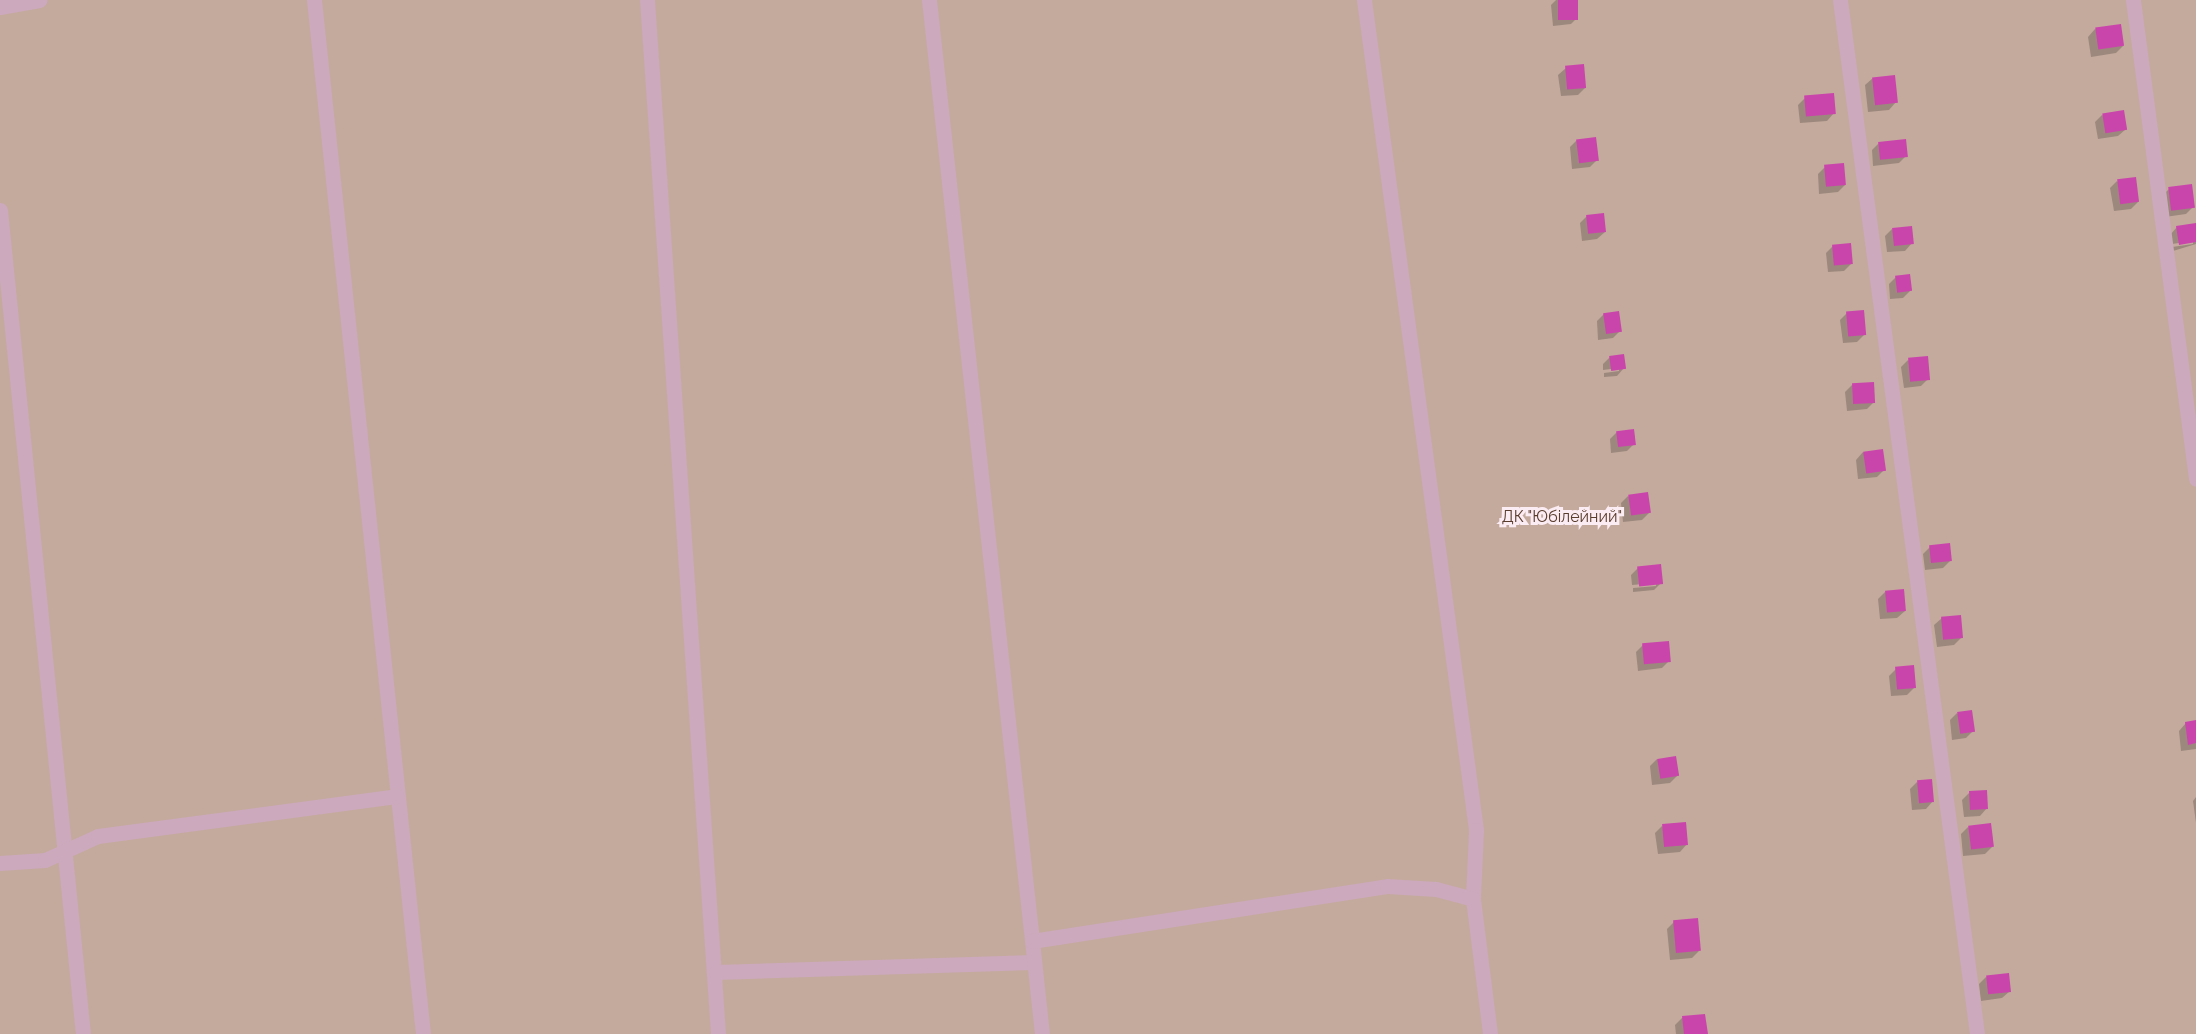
<!DOCTYPE html>
<html>
<head>
<meta charset="utf-8">
<style>
	body { margin:0 }
	#map { position:relative; width:2196px; height:1034px; overflow:hidden; background:#f4dee8; font-family:Raleway,sans-serif }
	div>[style] { position:absolute }
	.green>* { inset:0; background:#c4aa9d; transform-origin:0 0 }
	.shadow>* { inset:0; background:#0003 }
	.building>* { inset:0; background:#ca45ab; transform-origin:0 0 }
	.service>* { height:15px; margin:-7.5px; padding:0 7.5px; transform-origin:7.5px; border-radius:7.5px; background:#cca9bc }
	span { translate:-50% -50%; white-space:nowrap; text-align:center; line-height:1.15; -webkit-text-stroke:6px #fbebf2; paint-order:stroke }
	.park-label { font-size:16px; color:#593c2c }
</style>
</head>
<body>
<div id="map">
	<div class="green">
		<div style="left:0;top:0;width:2196px;height:1034px"></div>
	</div>
	<div class="shadow">
		<div style="clip-path:polygon(1556px 0,1576px 0,1578px 17px,1571px 24px,1553px 26px,1551px 5px)"></div>
		<div style="clip-path:polygon(2095px 29px,2123px 46px,2116px 53px,2091px 57px,2088px 37px)"></div>
		<div style="clip-path:polygon(1566px 68px,1585px 88px,1578px 95px,1561px 96px,1558px 75px)"></div>
		<div style="clip-path:polygon(1873px 78px,1896px 102px,1889px 110px,1868px 112px,1865px 85px)"></div>
		<div style="clip-path:polygon(1805px 98px,1834px 113px,1827px 121px,1800px 123px,1798px 105px)"></div>
		<div style="clip-path:polygon(2102px 115px,2126px 129px,2118px 136px,2098px 139px,2095px 122px)"></div>
		<div style="clip-path:polygon(1577px 140px,1597px 160px,1590px 167px,1572px 169px,1570px 147px)"></div>
		<div style="clip-path:polygon(1879px 143px,1906px 156px,1899px 163px,1873px 166px,1872px 150px)"></div>
		<div style="clip-path:polygon(1825px 167px,1845px 185px,1838px 192px,1819px 194px,1818px 174px)"></div>
		<div style="clip-path:polygon(2117px 181px,2138px 202px,2131px 209px,2114px 211px,2110px 188px)"></div>
		<div style="clip-path:polygon(2169px 189px,2193px 207px,2186px 214px,2165px 217px,2162px 196px)"></div>
		<div style="clip-path:polygon(1587px 216px,1605px 232px,1597px 239px,1582px 241px,1580px 223px)"></div>
		<div style="clip-path:polygon(evenodd,2196px 225px,2196px 244px,2173px 251px,2170px 235px,2177px 227px,2196px 225px,2193px 241px,2193px 244px,2172px 247px,2172px 244px,2193px 241px)"></div>
		<div style="clip-path:polygon(1892px 229px,1912px 243px,1905px 251px,1887px 252px,1885px 236px)"></div>
		<div style="clip-path:polygon(1833px 246px,1851px 264px,1844px 271px,1828px 272px,1826px 253px)"></div>
		<div style="clip-path:polygon(1896px 277px,1910px 291px,1903px 298px,1890px 299px,1889px 284px)"></div>
		<div style="clip-path:polygon(1847px 313px,1864px 335px,1857px 342px,1843px 343px,1840px 320px)"></div>
		<div style="clip-path:polygon(1604px 314px,1620px 331px,1613px 338px,1598px 340px,1597px 321px)"></div>
		<div style="clip-path:polygon(1610px 357px,1624px 368px,1617px 376px,1604px 377px,1604px 373px,1619px 371px,1619px 368px,1603px 370px,1603px 364px)"></div>
		<div style="clip-path:polygon(1908px 360px,1928px 379px,1921px 386px,1904px 388px,1901px 367px)"></div>
		<div style="clip-path:polygon(1852px 385px,1874px 402px,1867px 409px,1847px 411px,1845px 392px)"></div>
		<div style="clip-path:polygon(1617px 432px,1634px 444px,1627px 451px,1611px 453px,1610px 439px)"></div>
		<div style="clip-path:polygon(1863px 452px,1884px 470px,1877px 477px,1858px 479px,1856px 460px)"></div>
		<div style="clip-path:polygon(1628px 496px,1649px 513px,1642px 520px,1623px 522px,1621px 503px)"></div>
		<div style="clip-path:polygon(1930px 547px,1950px 561px,1943px 568px,1925px 570px,1923px 554px)"></div>
		<div style="clip-path:polygon(1638px 568px,1661px 583px,1654px 590px,1633px 592px,1633px 588px,1656px 586px,1656px 583px,1632px 585px,1631px 575px)"></div>
		<div style="clip-path:polygon(1885px 592px,1905px 611px,1897px 618px,1880px 619px,1878px 599px)"></div>
		<div style="clip-path:polygon(1942px 618px,1961px 638px,1954px 645px,1937px 647px,1934px 625px)"></div>
		<div style="clip-path:polygon(1643px 645px,1669px 661px,1662px 668px,1638px 671px,1636px 652px)"></div>
		<div style="clip-path:polygon(1896px 669px,1914px 688px,1907px 695px,1891px 696px,1889px 676px)"></div>
		<div style="clip-path:polygon(1957px 713px,1973px 731px,1966px 738px,1952px 740px,1950px 720px)"></div>
		<div style="clip-path:polygon(2196px 722px,2196px 749px,2181px 751px,2179px 731px,2186px 723px)"></div>
		<div style="clip-path:polygon(1657px 759px,1677px 776px,1670px 783px,1652px 785px,1650px 766px)"></div>
		<div style="clip-path:polygon(1917px 782px,1933px 801px,1926px 809px,1912px 810px,1910px 789px)"></div>
		<div style="clip-path:polygon(1969px 793px,1987px 808px,1980px 816px,1964px 817px,1962px 800px)"></div>
		<div style="clip-path:polygon(2196px 797px,2196px 823px,2193px 801px)"></div>
		<div style="clip-path:polygon(1662px 826px,1687px 844px,1680px 852px,1658px 854px,1655px 833px)"></div>
		<div style="clip-path:polygon(1968px 827px,1992px 847px,1985px 854px,1963px 856px,1961px 834px)"></div>
		<div style="clip-path:polygon(1674px 922px,1699px 951px,1692px 958px,1670px 960px,1667px 929px)"></div>
		<div style="clip-path:polygon(1986px 977px,2010px 991px,2002px 998px,1981px 1001px,1979px 984px)"></div>
		<div style="clip-path:polygon(1704px 1016px,1706px 1034px,1676px 1034px,1675px 1025px,1682px 1018px)"></div>
	</div>
	<div class="building">
		<div style="left:1558px;top:0;width:20px;height:20px"></div>
		<div style="left:2121px;top:24px;width:22px;height:26px;rotate:82deg"></div>
		<div style="left:1584px;top:64px;width:24px;height:19px;rotate:85deg"></div>
		<div style="left:1895px;top:75px;width:28px;height:23px;rotate:84deg"></div>
		<div style="left:1834px;top:93px;width:21px;height:30px;rotate:85deg"></div>
		<div style="left:2124px;top:110px;width:20px;height:22px;rotate:81deg"></div>
		<div style="left:1596px;top:137px;width:24px;height:20px;rotate:83deg"></div>
		<div style="left:1906px;top:139px;width:18px;height:28px;rotate:84deg"></div>
		<div style="left:1844px;top:163px;width:22px;height:20px;rotate:85deg"></div>
		<div style="left:2136px;top:177px;width:25px;height:19px;rotate:83deg"></div>
		<div style="left:2192px;top:184px;width:24px;height:24px;rotate:83deg"></div>
		<div style="left:1604px;top:213px;width:19px;height:18px;rotate:84deg"></div>
		<div style="clip-path:polygon(2196px 223px,2196px 242px,2179px 245px,2176px 226px)"></div>
		<div style="left:1912px;top:226px;width:18px;height:20px;rotate:84deg"></div>
		<div style="left:1851px;top:243px;width:21px;height:19px;rotate:85deg"></div>
		<div style="left:1910px;top:274px;width:17px;height:15px;rotate:83deg"></div>
		<div style="left:1864px;top:310px;width:25px;height:18px;rotate:85deg"></div>
		<div style="left:1619px;top:311px;width:21px;height:16px;rotate:82deg"></div>
		<div style="left:1624px;top:354px;width:15px;height:15px;rotate:82deg"></div>
		<div style="left:1928px;top:356px;width:24px;height:20px;rotate:85deg"></div>
		<div style="left:1874px;top:382px;width:21px;height:22px;rotate:87deg"></div>
		<div style="left:1634px;top:429px;width:16px;height:18px;rotate:83deg"></div>
		<div style="left:1883px;top:449px;width:22px;height:20px;rotate:82deg"></div>
		<div style="left:1648px;top:492px;width:21px;height:20px;rotate:82deg"></div>
		<div style="left:1950px;top:543px;width:18px;height:21px;rotate:84deg"></div>
		<div style="left:1661px;top:564px;width:20px;height:24px;rotate:84deg"></div>
		<div style="left:1904px;top:589px;width:22px;height:19px;rotate:85deg"></div>
		<div style="left:1961px;top:615px;width:23px;height:20px;rotate:85deg"></div>
		<div style="left:1669px;top:641px;width:21px;height:27px;rotate:85deg"></div>
		<div style="left:1914px;top:665px;width:23px;height:19px;rotate:85deg"></div>
		<div style="left:1972px;top:710px;width:22px;height:15px;rotate:82deg"></div>
		<div style="clip-path:polygon(2196px 720px,2196px 743px,2188px 745px,2185px 722px)"></div>
		<div style="left:1676px;top:756px;width:20px;height:19px;rotate:81deg"></div>
		<div style="left:1932px;top:779px;width:23px;height:15px;rotate:85deg"></div>
		<div style="left:1987px;top:790px;width:19px;height:18px;rotate:87deg"></div>
		<div style="left:1686px;top:822px;width:23px;height:24px;rotate:85deg"></div>
		<div style="left:1991px;top:823px;width:24px;height:23px;rotate:83deg"></div>
		<div style="left:1698px;top:918px;width:33px;height:25px;rotate:85deg"></div>
		<div style="left:2009px;top:973px;width:19px;height:23px;rotate:84deg"></div>
		<div style="clip-path:polygon(1705px 1014px,1708px 1034px,1684px 1034px,1682px 1016px)"></div>
	</div>
	<div class="service">
		<div style="left:314px;top:0;width:1040px;rotate:83.98deg"></div>
		<div style="left:647px;top:0;width:1036px;rotate:86.07deg"></div>
		<div style="left:929px;top:0;width:947px;rotate:83.75deg"></div>
		<div style="left:1364px;top:0;width:838px;rotate:82.31deg"></div>
		<div style="left:1476px;top:830px;width:69px;rotate:92.5deg"></div>
		<div style="left:1473px;top:899px;width:136px;rotate:82.8deg"></div>
		<div style="left:1840px;top:0;width:1043px;rotate:82.45deg"></div>
		<div style="left:2133px;top:0;width:483px;rotate:82.5deg"></div>
		<div style="left:0;top:7px;width:40px;rotate:-10deg"></div>
		<div style="left:0;top:210px;width:828px;rotate:84.25deg"></div>
		<div style="left:0;top:863px;width:45px;rotate:-3.8deg"></div>
		<div style="left:45px;top:860px;width:58px;rotate:-24.4deg"></div>
		<div style="left:98px;top:836px;width:301px;rotate:-7.6deg"></div>
		<div style="left:716px;top:972px;width:318px;rotate:-1.8deg"></div>
		<div style="left:1042px;top:1034px;width:94px;rotate:-96.1deg"></div>
		<div style="left:1032px;top:941px;width:359px;rotate:-8.8deg"></div>
		<div style="left:1387px;top:886px;width:49px;rotate:3.5deg"></div>
		<div style="left:1436px;top:889px;width:38px;rotate:15deg"></div>
	</div>
	<div class="park-label">
		<span style="left:1562px;top:517px">ДК "Юбілейний"</span>
	</div>
</div>
</body>
</html>
